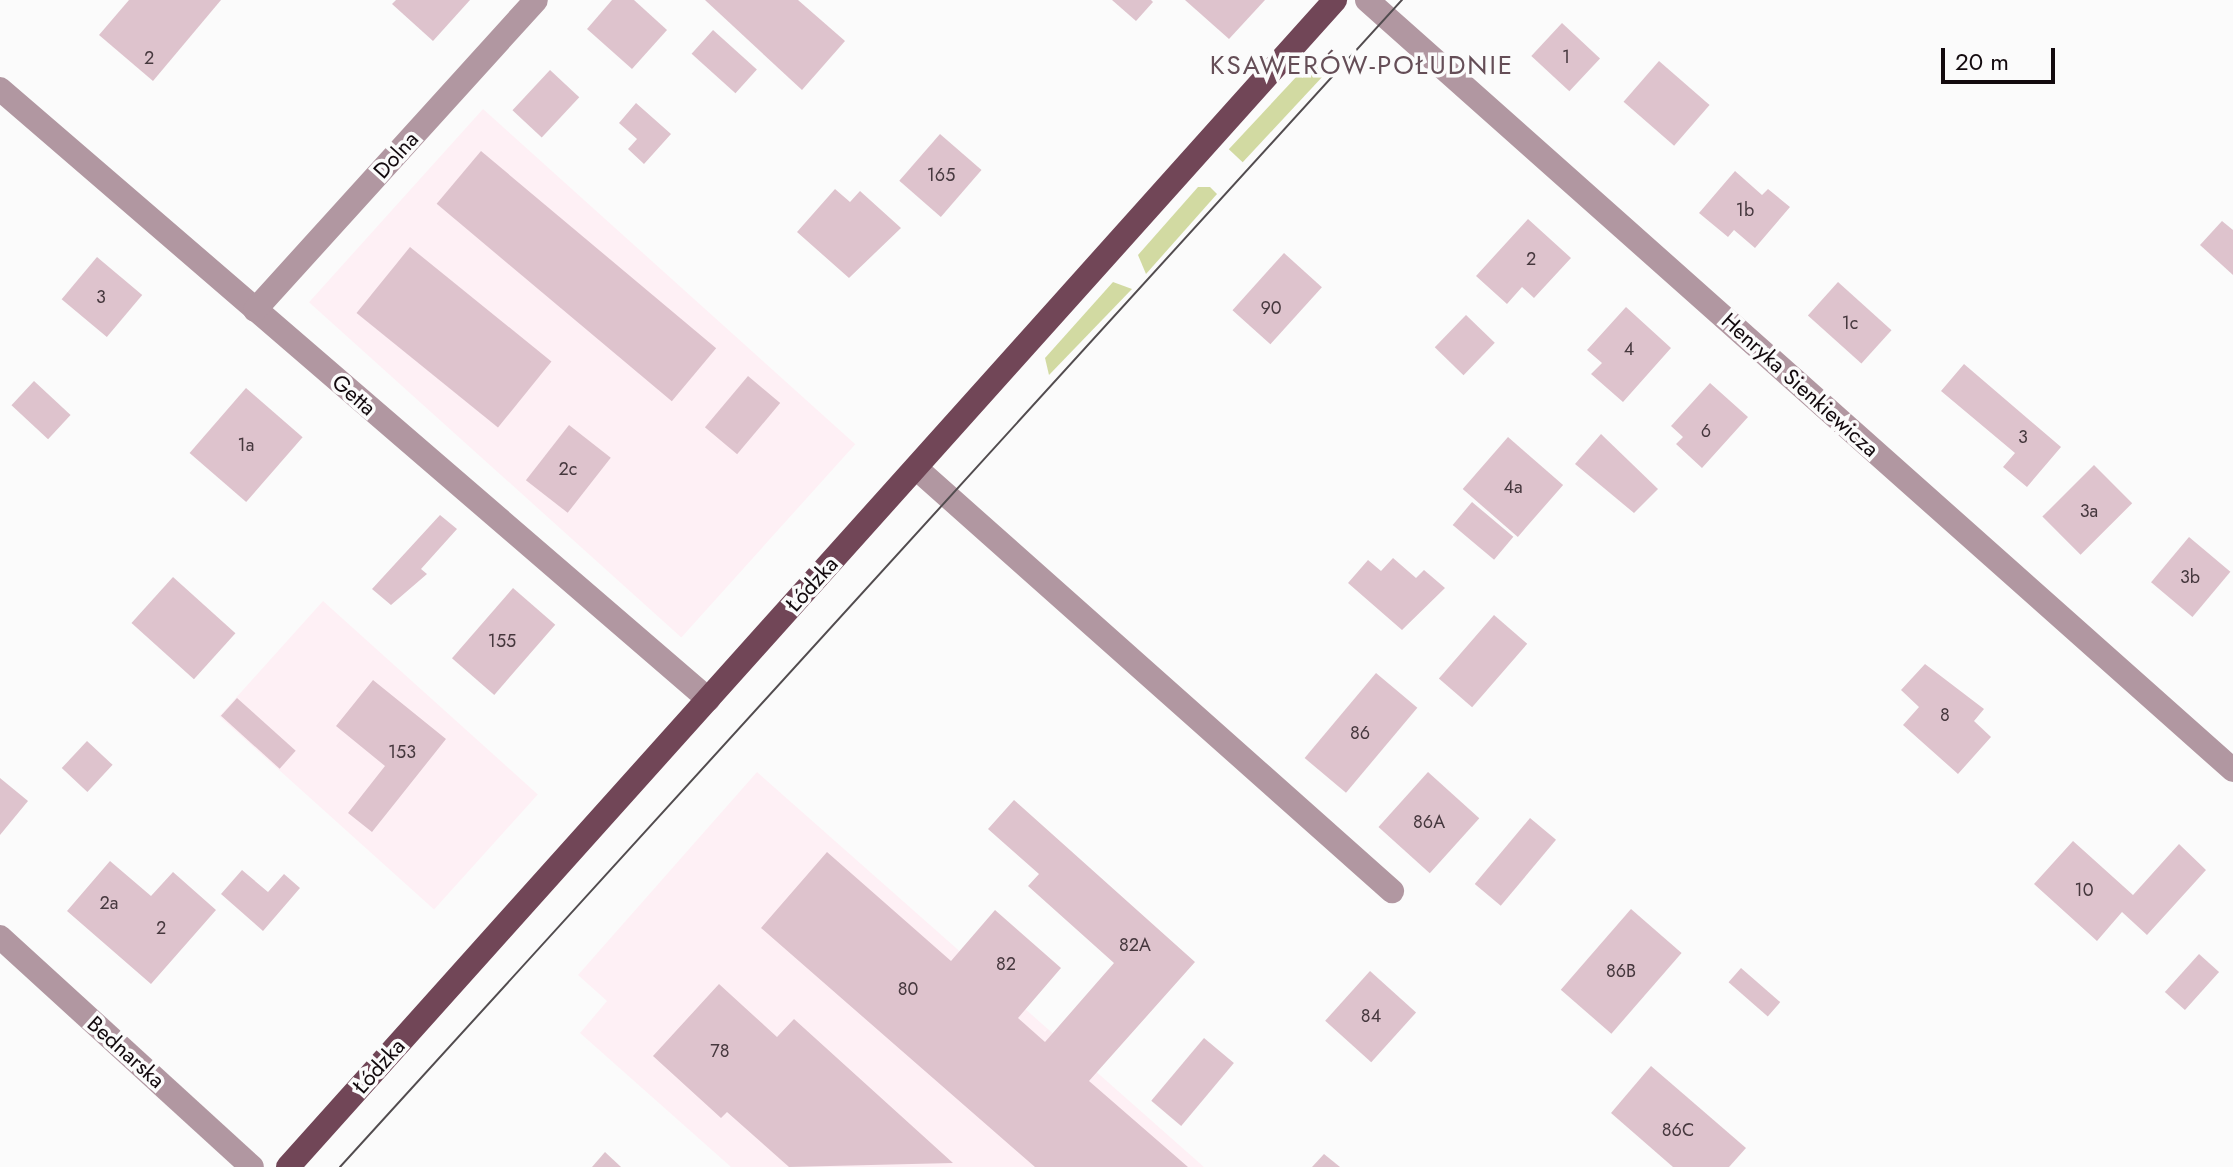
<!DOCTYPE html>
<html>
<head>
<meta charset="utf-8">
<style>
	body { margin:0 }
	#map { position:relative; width:2233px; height:1167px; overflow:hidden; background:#fbfbfb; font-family:Jost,sans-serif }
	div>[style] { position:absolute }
	.built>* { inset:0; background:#fef0f5; transform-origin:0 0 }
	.green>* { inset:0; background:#d2daa2; transform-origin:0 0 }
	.building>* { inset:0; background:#dec3cd; transform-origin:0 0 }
	.minor>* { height:24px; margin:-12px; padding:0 12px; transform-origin:12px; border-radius:12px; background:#b197a1 }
	.major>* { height:24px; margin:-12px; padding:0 12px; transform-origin:12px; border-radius:12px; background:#714657 }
	.tram>* { height:2px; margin:-1px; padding:0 1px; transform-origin:1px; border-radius:1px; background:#524c4f }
	span { translate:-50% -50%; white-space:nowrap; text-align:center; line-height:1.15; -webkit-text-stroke:7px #fbfbfb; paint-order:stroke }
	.number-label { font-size:18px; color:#46383e }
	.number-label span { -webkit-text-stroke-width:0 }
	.street-label { font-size:22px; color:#130a0e }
	.quarter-label { font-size:26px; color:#654e57; letter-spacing:2px }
	.scale { position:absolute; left:1941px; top:48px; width:114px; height:36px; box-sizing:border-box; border:4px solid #130a0e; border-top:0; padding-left:10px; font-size:24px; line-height:28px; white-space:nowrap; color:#130a0e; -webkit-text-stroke:6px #fbfbfb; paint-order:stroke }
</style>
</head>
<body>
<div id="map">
	<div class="built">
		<div style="left:483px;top:109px;width:501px;height:260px;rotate:42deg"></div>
		<div style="left:323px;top:601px;width:289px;height:155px;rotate:42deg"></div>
		<div style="clip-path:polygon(757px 772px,1204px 1167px,731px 1167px,580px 1033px,607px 1001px,578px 975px)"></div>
	</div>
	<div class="green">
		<div style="left:1312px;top:60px;width:19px;height:122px;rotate:43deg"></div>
		<div style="clip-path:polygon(1198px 187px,1210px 187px,1217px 194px,1146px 274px,1138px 255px)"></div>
		<div style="clip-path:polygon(1113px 282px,1132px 289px,1049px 375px,1045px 358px)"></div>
	</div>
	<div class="building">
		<div style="clip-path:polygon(129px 0,221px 0,153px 81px,99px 35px)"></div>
		<div style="clip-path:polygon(396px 0,470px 0,433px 41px,392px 4px)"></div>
		<div style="clip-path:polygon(612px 0,634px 0,667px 30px,632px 69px,587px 29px)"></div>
		<div style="clip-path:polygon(705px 0,798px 0,845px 41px,802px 90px)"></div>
		<div style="clip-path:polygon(1112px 0,1151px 0,1153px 2px,1136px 21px)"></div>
		<div style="clip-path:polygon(1185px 0,1265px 0,1229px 39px)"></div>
		<div style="left:1562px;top:23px;width:52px;height:45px;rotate:43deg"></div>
		<div style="left:713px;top:30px;width:59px;height:32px;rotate:42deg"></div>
		<div style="left:1659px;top:61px;width:67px;height:54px;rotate:41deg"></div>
		<div style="left:550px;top:70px;width:40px;height:55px;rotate:43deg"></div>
		<div style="clip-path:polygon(636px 103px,671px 134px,644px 164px,628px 149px,637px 139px,619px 123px)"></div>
		<div style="left:940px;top:134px;width:55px;height:62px;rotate:41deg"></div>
		<div style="left:481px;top:151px;width:307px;height:69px;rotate:40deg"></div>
		<div style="clip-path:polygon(1735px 171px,1762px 195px,1768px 189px,1790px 207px,1755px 248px,1734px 230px,1728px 237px,1699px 213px)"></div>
		<div style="clip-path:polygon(835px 189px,850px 202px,860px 191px,901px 228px,849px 278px,797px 232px)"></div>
		<div style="clip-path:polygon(1528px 219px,1571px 258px,1534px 298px,1522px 287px,1507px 304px,1476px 276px)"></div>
		<div style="clip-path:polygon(2222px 221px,2233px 230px,2233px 275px,2200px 245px)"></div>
		<div style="left:410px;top:247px;width:182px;height:85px;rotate:39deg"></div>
		<div style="left:1284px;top:253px;width:51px;height:77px;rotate:42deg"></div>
		<div style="left:97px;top:257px;width:59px;height:55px;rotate:40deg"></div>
		<div style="left:1838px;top:282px;width:72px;height:45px;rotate:42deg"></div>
		<div style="clip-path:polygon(1626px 307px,1671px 348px,1623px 402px,1591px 374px,1602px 363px,1587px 350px)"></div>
		<div style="left:1466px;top:315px;width:40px;height:45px;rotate:44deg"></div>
		<div style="clip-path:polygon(1964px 364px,2061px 447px,2027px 487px,2003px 467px,2015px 453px,1941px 391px)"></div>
		<div style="left:748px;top:376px;width:42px;height:67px;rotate:40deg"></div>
		<div style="left:34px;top:381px;width:50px;height:33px;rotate:43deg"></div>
		<div style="clip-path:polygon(1710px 383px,1748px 417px,1702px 468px,1676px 444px,1683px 437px,1671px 426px)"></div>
		<div style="left:246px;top:388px;width:75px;height:86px;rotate:41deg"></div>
		<div style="left:569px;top:425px;width:53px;height:70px;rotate:38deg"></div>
		<div style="clip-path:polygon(1601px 434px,1658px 489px,1634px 513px,1575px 464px)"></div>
		<div style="left:1508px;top:437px;width:73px;height:69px;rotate:41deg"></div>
		<div style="left:2094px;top:465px;width:54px;height:73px;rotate:45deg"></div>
		<div style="left:1472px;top:502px;width:54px;height:30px;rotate:40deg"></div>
		<div style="clip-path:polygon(440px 515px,457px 529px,421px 569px,427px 574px,391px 605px,372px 589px)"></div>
		<div style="left:2189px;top:537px;width:54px;height:59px;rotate:40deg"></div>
		<div style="clip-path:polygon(1393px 558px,1416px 578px,1424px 570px,1445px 588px,1402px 630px,1348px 583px,1368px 560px,1381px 571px)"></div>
		<div style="left:173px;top:577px;width:84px;height:62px;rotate:42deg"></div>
		<div style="left:513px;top:588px;width:56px;height:93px;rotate:41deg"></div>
		<div style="left:1494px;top:615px;width:44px;height:84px;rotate:41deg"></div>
		<div style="clip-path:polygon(1925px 664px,1984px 709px,1974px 721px,1991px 737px,1958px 774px,1903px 725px,1919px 707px,1901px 690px)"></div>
		<div style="left:1376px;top:673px;width:54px;height:111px;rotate:40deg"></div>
		<div style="clip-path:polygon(373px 680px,446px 739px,372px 832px,348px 813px,385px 766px,336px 726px)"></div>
		<div style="left:237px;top:698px;width:79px;height:24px;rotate:42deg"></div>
		<div style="left:87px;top:741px;width:35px;height:37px;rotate:43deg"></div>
		<div style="left:1428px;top:772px;width:69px;height:74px;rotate:42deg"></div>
		<div style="clip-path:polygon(0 778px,28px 801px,0 835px)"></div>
		<div style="clip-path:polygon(1014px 800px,1195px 962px,1089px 1081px,1188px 1167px,1035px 1167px,761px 928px,827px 852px,951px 961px,995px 910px,1061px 968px,1018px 1018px,1045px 1042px,1114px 963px,1028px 886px,1039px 874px,988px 829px)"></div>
		<div style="left:1530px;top:818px;width:34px;height:86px;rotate:40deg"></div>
		<div style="clip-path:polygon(2073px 841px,2133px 895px,2179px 844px,2206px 870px,2147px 935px,2122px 912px,2097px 941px,2034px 884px)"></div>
		<div style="clip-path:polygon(110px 861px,151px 896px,173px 872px,216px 910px,151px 984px,67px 911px)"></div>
		<div style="clip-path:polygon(242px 870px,268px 892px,284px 874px,300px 888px,263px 931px,221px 894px)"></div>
		<div style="left:1631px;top:909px;width:67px;height:107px;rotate:41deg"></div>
		<div style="left:2199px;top:954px;width:27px;height:51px;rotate:42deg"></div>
		<div style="left:1741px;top:968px;width:52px;height:19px;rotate:41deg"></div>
		<div style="left:1370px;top:971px;width:62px;height:67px;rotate:42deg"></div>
		<div style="clip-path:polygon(719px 984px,777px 1037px,794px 1019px,953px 1163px,789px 1167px,727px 1112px,721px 1118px,653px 1056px)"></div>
		<div style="left:1204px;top:1038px;width:39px;height:82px;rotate:40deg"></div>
		<div style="clip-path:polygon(1651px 1066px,1746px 1148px,1729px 1167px,1673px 1167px,1611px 1113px)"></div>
		<div style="clip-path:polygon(605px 1152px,621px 1167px,592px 1167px)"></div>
		<div style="clip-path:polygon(1324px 1154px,1340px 1167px,1312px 1167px)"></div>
	</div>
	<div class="minor">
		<div style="left:1367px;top:0;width:1159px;rotate:41.64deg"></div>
		<div style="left:0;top:89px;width:935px;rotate:40.75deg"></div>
		<div style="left:255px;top:310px;width:418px;rotate:-47.8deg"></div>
		<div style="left:916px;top:468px;width:637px;rotate:41.63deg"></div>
		<div style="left:0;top:937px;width:341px;rotate:42.4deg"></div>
	</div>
	<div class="major">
		<div style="left:288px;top:1167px;width:1568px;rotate:-48.1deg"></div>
	</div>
	<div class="tram">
		<div style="left:340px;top:1167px;width:1578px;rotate:-47.7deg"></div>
	</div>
	<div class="number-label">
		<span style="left:1566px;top:57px">1</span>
		<span style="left:149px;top:58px">2</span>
		<span style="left:941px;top:175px">165</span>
		<span style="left:1745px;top:210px">1b</span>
		<span style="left:1531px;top:259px">2</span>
		<span style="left:101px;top:297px">3</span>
		<span style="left:1271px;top:308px">90</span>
		<span style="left:1850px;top:323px">1c</span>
		<span style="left:1629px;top:349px">4</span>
		<span style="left:1706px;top:431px">6</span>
		<span style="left:2023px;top:437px">3</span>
		<span style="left:246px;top:445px">1a</span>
		<span style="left:568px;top:469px">2c</span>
		<span style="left:1513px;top:487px">4a</span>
		<span style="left:2089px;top:511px">3a</span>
		<span style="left:2190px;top:577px">3b</span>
		<span style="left:502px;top:641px">155</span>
		<span style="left:1945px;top:715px">8</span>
		<span style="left:1360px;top:733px">86</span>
		<span style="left:402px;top:752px">153</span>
		<span style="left:1429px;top:822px">86A</span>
		<span style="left:2084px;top:890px">10</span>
		<span style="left:109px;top:903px">2a</span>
		<span style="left:161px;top:928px">2</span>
		<span style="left:1135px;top:945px">82A</span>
		<span style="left:1006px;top:964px">82</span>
		<span style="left:1621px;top:971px">86B</span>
		<span style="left:908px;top:989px">80</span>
		<span style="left:1371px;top:1016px">84</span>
		<span style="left:720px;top:1051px">78</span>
		<span style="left:1678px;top:1130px">86C</span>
	</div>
	<div class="street-label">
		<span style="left:396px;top:155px;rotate:-48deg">Dolna</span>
		<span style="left:1800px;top:385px;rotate:42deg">Henryka Sienkiewicza</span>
		<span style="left:354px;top:395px;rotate:41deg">Getta</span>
		<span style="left:812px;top:584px;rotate:-48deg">Łódzka</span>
		<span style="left:126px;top:1052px;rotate:42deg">Bednarska</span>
		<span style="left:379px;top:1066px;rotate:-48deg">Łódzka</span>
	</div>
	<div class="quarter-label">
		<span style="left:1362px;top:66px">KSAWERÓW-POŁUDNIE</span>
	</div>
	<div class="scale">20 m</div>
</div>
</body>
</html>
